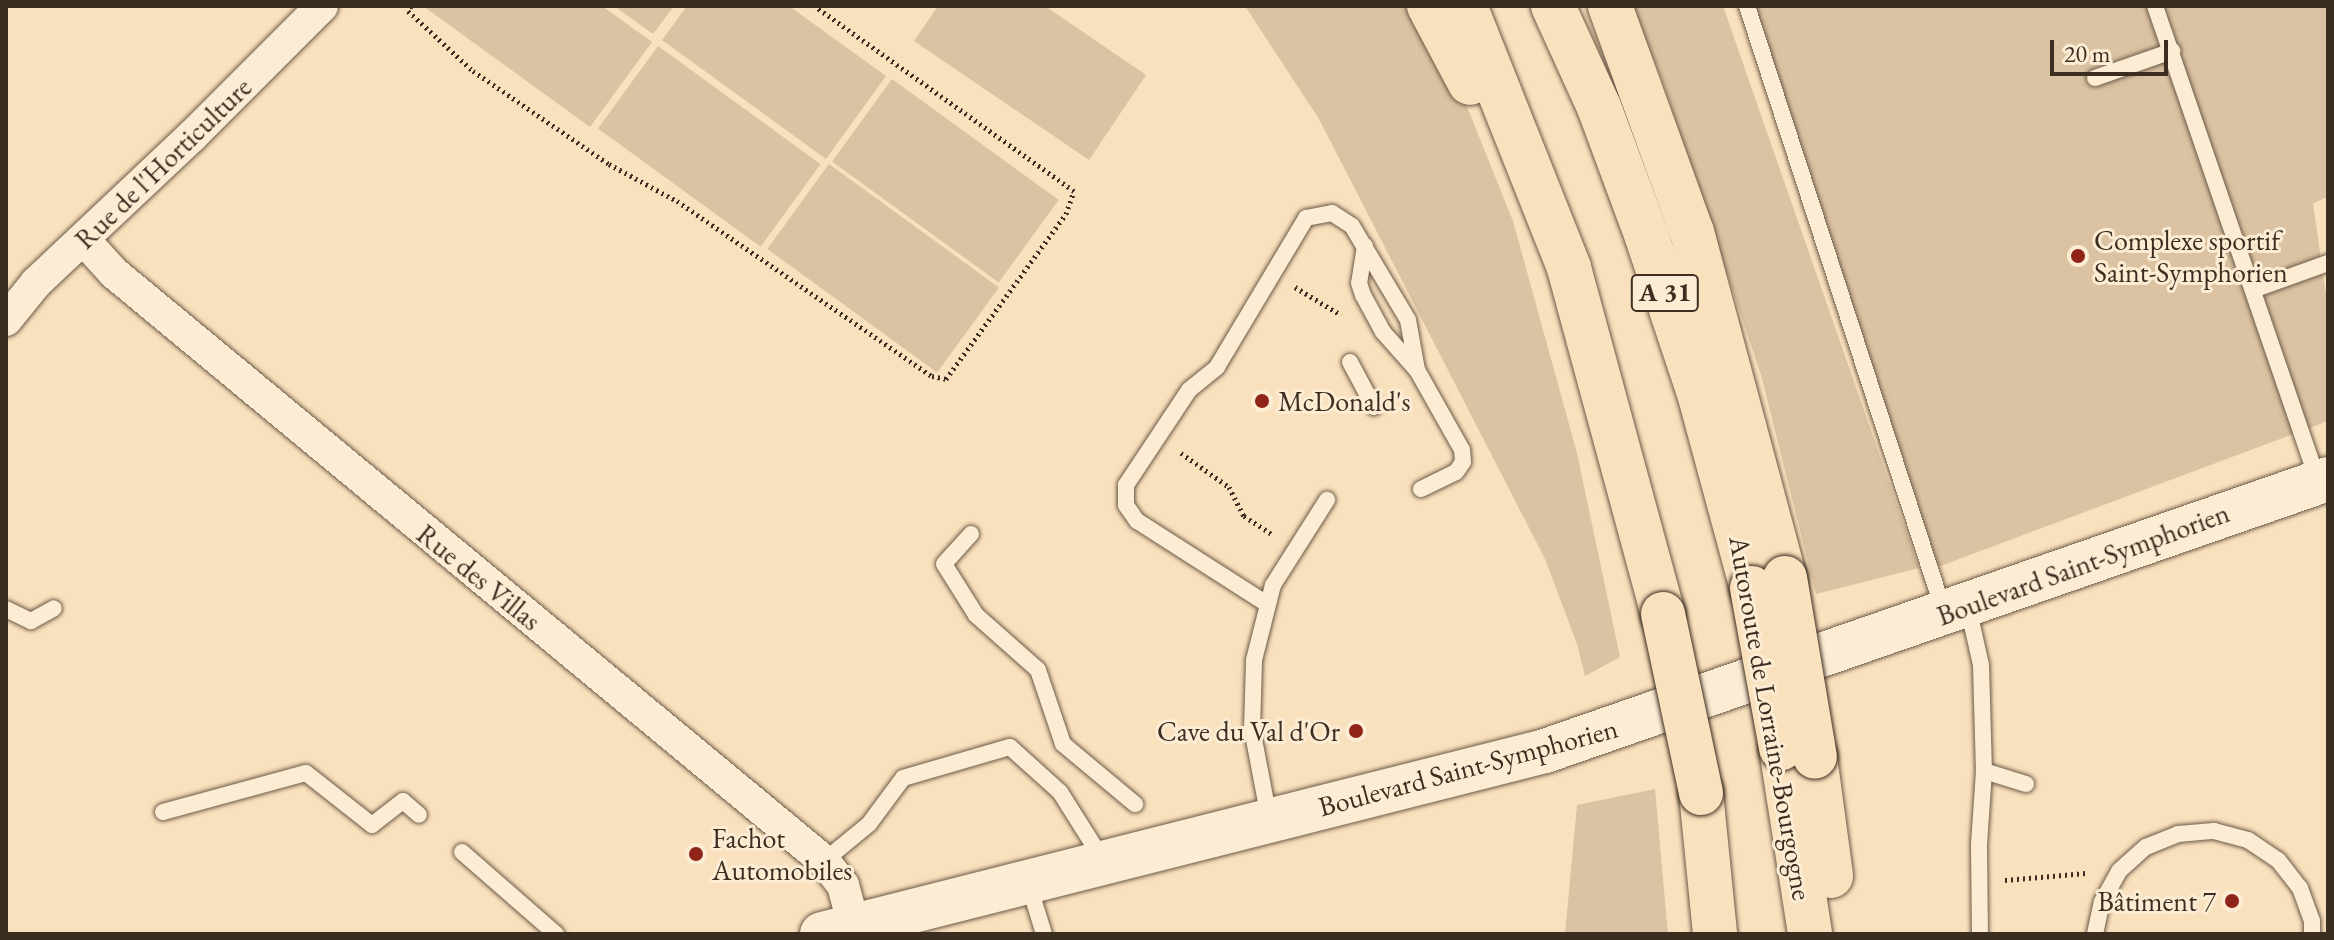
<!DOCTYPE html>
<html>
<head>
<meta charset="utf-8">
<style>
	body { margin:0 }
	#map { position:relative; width:2334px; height:940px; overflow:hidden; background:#fae1bd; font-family:"EB Garamond",serif }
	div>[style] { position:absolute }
	.green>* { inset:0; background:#dac2a2; transform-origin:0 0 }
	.path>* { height:5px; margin-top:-2.5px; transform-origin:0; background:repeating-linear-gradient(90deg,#3c2d21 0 2px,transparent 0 6px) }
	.roads { filter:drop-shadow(0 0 2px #6c5a48) drop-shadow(0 0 2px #6c5a48) }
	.service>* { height:16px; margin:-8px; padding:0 8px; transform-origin:8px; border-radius:8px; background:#fcecd4 }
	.minor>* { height:32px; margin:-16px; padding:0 16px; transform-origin:16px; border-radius:16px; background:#fcecd4 }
	.secondary>* { height:44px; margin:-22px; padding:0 22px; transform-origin:22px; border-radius:22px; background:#fcecd4 }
	.motorway>* { height:44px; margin:-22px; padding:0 22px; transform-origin:22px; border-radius:22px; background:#fae1bd }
	.bridges { filter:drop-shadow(0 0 2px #3c2d21) drop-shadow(0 0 2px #3c2d21) }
	.motorway-bridge>* { height:44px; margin:-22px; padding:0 22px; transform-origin:22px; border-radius:22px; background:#fae1bd }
	.dots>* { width:22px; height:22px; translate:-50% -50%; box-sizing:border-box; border:4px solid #fcecd4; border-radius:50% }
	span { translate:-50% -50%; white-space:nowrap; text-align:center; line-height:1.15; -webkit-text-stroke:6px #fcecd4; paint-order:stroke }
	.shield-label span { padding:2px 6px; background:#fcecd4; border:2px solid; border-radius:6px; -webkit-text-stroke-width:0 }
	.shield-label { font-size:26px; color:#3c2d21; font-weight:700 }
	.street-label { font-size:28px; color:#3c2d21 }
	.poi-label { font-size:28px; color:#3c2d21 }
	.left { translate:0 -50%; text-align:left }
	.right { translate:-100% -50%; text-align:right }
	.frame { position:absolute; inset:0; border:8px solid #3c2d21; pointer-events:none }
	.scale { position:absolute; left:2050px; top:40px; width:118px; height:36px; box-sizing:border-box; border:4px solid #3c2d21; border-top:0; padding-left:10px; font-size:24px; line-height:28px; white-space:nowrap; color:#3c2d21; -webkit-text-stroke:6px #fcecd4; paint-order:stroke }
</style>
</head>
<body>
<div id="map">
	<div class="green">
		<div style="clip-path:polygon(423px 6px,602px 6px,652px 42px,590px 127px)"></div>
		<div style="clip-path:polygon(614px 6px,674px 6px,653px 34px)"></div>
		<div style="clip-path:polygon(687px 6px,789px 6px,886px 76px,826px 159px,662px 40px)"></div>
		<div style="clip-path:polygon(938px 6px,1045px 6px,1146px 75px,1089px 160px,914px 41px)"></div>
		<div style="clip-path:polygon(1245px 6px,1415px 6px,1459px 87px,1513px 221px,1577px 453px,1620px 657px,1585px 676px,1577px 644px,1545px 559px,1319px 119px)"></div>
		<div style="clip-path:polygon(1631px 6px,1723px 6px,1919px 568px,1816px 594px,1761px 375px,1662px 79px)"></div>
		<div style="clip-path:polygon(1755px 6px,2328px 6px,2328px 197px,2313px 203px,2328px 309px,2328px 421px,1938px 567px)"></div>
		<div style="left:658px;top:46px;width:201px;height:102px;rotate:36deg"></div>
		<div style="left:892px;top:79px;width:206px;height:102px;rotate:36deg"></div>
		<div style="left:829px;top:164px;width:210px;height:105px;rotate:36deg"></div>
		<div style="clip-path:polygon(1655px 789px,1668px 934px,1565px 934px,1577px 805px)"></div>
	</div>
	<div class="path">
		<div style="left:411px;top:6px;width:6px;rotate:121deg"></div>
		<div style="left:408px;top:11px;width:88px;rotate:42.7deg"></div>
		<div style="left:473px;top:71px;width:165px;rotate:34.4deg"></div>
		<div style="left:609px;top:164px;width:77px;rotate:28.6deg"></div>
		<div style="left:677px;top:201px;width:309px;rotate:34.5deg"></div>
		<div style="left:932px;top:376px;width:14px;rotate:12deg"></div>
		<div style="left:946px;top:379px;width:204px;rotate:-54deg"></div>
		<div style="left:1066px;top:214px;width:24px;rotate:-71deg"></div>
		<div style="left:1074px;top:191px;width:318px;rotate:-144.5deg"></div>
		<div style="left:1295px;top:287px;width:54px;rotate:31.3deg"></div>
		<div style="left:1181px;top:453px;width:59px;rotate:35.3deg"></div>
		<div style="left:1229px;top:487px;width:33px;rotate:63deg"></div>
		<div style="left:1244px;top:516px;width:33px;rotate:33deg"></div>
		<div style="left:2005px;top:880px;width:81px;rotate:-4.9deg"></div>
	</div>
	<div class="roads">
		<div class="service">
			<div style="left:1747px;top:6px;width:634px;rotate:71.99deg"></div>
			<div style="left:2155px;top:6px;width:502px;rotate:71.06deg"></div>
			<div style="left:2095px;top:78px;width:82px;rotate:-19.3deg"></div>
			<div style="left:1365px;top:246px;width:37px;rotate:99deg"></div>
			<div style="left:1359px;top:283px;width:13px;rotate:72deg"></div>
			<div style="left:1363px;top:295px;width:42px;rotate:61.6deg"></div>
			<div style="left:1383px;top:332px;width:50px;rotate:48.3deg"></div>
			<div style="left:2253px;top:290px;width:80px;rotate:-19.8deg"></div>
			<div style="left:1350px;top:362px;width:51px;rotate:61.9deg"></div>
			<div style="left:971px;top:534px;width:40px;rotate:132deg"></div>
			<div style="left:944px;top:564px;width:60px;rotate:57.9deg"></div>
			<div style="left:976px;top:615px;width:83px;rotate:41.6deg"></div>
			<div style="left:1038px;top:670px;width:78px;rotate:71.3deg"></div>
			<div style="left:1063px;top:744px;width:94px;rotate:39.8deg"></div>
			<div style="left:1267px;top:604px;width:154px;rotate:-147.4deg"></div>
			<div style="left:1137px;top:521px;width:19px;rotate:-125deg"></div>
			<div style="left:1126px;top:505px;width:20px;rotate:-90deg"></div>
			<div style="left:1126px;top:485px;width:114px;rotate:-56.4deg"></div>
			<div style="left:1189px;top:390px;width:36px;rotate:-39deg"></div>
			<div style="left:1217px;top:367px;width:174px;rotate:-59.1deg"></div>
			<div style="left:1306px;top:218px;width:26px;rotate:-11deg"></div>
			<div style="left:1332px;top:213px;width:24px;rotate:33deg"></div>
			<div style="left:1352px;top:226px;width:109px;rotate:59.2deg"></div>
			<div style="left:1408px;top:320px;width:51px;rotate:79.8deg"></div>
			<div style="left:1417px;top:370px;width:92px;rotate:60.6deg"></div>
			<div style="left:1462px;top:450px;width:12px;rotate:85deg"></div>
			<div style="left:1463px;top:462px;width:12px;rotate:125deg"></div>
			<div style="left:1456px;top:472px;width:39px;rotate:154deg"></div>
			<div style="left:1968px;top:607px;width:59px;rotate:77.4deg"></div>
			<div style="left:1981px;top:665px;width:106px;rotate:88.4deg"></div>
			<div style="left:1984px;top:771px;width:73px;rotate:93.9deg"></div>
			<div style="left:1979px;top:844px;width:90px;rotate:89.4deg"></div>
			<div style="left:6px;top:609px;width:28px;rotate:26deg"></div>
			<div style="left:31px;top:621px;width:26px;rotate:-29deg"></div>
			<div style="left:1984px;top:771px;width:44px;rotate:17.2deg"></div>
			<div style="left:163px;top:812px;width:148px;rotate:-15.3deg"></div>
			<div style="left:306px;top:773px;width:84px;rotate:38.2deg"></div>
			<div style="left:372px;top:825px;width:39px;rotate:-38deg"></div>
			<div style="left:403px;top:801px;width:21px;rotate:41deg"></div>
			<div style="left:1269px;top:818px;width:91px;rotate:-100.8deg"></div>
			<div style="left:1252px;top:729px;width:69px;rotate:-88.3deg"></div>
			<div style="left:1254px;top:660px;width:77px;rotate:-75.8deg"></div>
			<div style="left:1273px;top:585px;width:101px;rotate:-57.6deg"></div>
			<div style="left:462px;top:852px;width:125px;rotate:41.1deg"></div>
			<div style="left:824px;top:861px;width:58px;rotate:-39.4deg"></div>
			<div style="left:869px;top:824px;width:57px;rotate:-53.5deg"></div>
			<div style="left:903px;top:778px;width:111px;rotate:-16.2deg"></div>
			<div style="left:1010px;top:747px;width:67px;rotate:42deg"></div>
			<div style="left:1060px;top:792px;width:83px;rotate:57.8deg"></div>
			<div style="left:1028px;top:882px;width:54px;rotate:72.9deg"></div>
			<div style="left:2095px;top:934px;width:33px;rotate:-78deg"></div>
			<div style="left:2102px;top:902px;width:35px;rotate:-61deg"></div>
			<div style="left:2119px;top:871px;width:36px;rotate:-42deg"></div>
			<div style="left:2146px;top:847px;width:35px;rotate:-22deg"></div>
			<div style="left:2178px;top:834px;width:36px;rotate:-5deg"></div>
			<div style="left:2214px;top:831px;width:35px;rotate:15deg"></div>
			<div style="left:2248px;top:840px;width:36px;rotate:34deg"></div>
			<div style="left:2278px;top:860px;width:36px;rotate:52deg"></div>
			<div style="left:2300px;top:888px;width:35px;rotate:70deg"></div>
			<div style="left:2312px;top:921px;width:13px;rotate:90deg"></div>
		</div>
		<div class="minor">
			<div style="left:84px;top:240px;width:45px;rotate:47.7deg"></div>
			<div style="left:114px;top:273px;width:922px;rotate:39.63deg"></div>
			<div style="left:824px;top:861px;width:31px;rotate:52deg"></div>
			<div style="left:843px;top:885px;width:42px;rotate:75deg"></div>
			<div style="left:6px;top:320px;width:48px;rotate:-51deg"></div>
			<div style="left:36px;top:283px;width:214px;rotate:-43.3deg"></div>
			<div style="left:192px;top:136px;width:184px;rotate:-45deg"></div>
		</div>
		<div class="secondary">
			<div style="left:822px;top:934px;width:746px;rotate:-14.2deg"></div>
			<div style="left:1545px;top:751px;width:829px;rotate:-19.16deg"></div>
		</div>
		<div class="motorway">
			<div style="left:1429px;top:6px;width:87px;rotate:62deg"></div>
			<div style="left:1465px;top:6px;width:282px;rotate:68.3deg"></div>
			<div style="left:1569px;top:268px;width:359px;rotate:74.8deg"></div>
			<div style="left:1553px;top:6px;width:111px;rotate:65.5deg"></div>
			<div style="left:1599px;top:107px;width:139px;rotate:69.7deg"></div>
			<div style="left:1647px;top:237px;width:164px;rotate:71.6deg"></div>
			<div style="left:1699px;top:393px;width:202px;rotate:74.8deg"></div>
			<div style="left:1610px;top:6px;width:240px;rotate:70.1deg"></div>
			<div style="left:1692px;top:232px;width:358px;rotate:75deg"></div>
			<div style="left:1781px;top:748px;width:188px;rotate:81.1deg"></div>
			<div style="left:1815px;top:757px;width:120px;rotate:82.3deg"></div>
			<div style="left:1701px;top:793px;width:142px;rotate:84.3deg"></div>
		</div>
	</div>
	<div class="bridges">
		<div class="motorway-bridge">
			<div style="left:1785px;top:578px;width:181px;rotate:80.5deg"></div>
			<div style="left:1752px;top:588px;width:163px;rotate:79.7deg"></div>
			<div style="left:1663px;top:614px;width:183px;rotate:78deg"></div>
		</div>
	</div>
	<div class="dots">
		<div style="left:2078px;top:256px;background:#8f2418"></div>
		<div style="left:1262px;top:401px;background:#8f2418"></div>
		<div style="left:1356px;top:731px;background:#8f2418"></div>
		<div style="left:696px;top:854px;background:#8f2418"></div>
		<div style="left:2232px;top:901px;background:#8f2418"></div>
	</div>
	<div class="shield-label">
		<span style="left:1665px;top:293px">A 31</span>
	</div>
	<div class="street-label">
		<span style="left:163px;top:163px;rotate:-44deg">Rue de l'Horticulture</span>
		<span style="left:2083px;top:564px;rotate:-20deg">Boulevard Saint-Symphorien</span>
		<span style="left:479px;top:577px;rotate:39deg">Rue des Villas</span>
		<span style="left:1771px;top:718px;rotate:80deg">Autoroute de Lorraine-Bourgogne</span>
		<span style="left:1468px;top:767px;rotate:-15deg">Boulevard Saint-Symphorien</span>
	</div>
	<div class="poi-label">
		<span class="left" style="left:2094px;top:256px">Complexe sportif<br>Saint-Symphorien</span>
		<span class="left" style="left:1278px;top:401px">McDonald's</span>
		<span class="right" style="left:1340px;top:731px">Cave du Val d'Or</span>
		<span class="left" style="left:712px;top:854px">Fachot<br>Automobiles</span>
		<span class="right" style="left:2216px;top:901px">Bâtiment 7</span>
	</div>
	<div class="frame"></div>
	<div class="scale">20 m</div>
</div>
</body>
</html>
